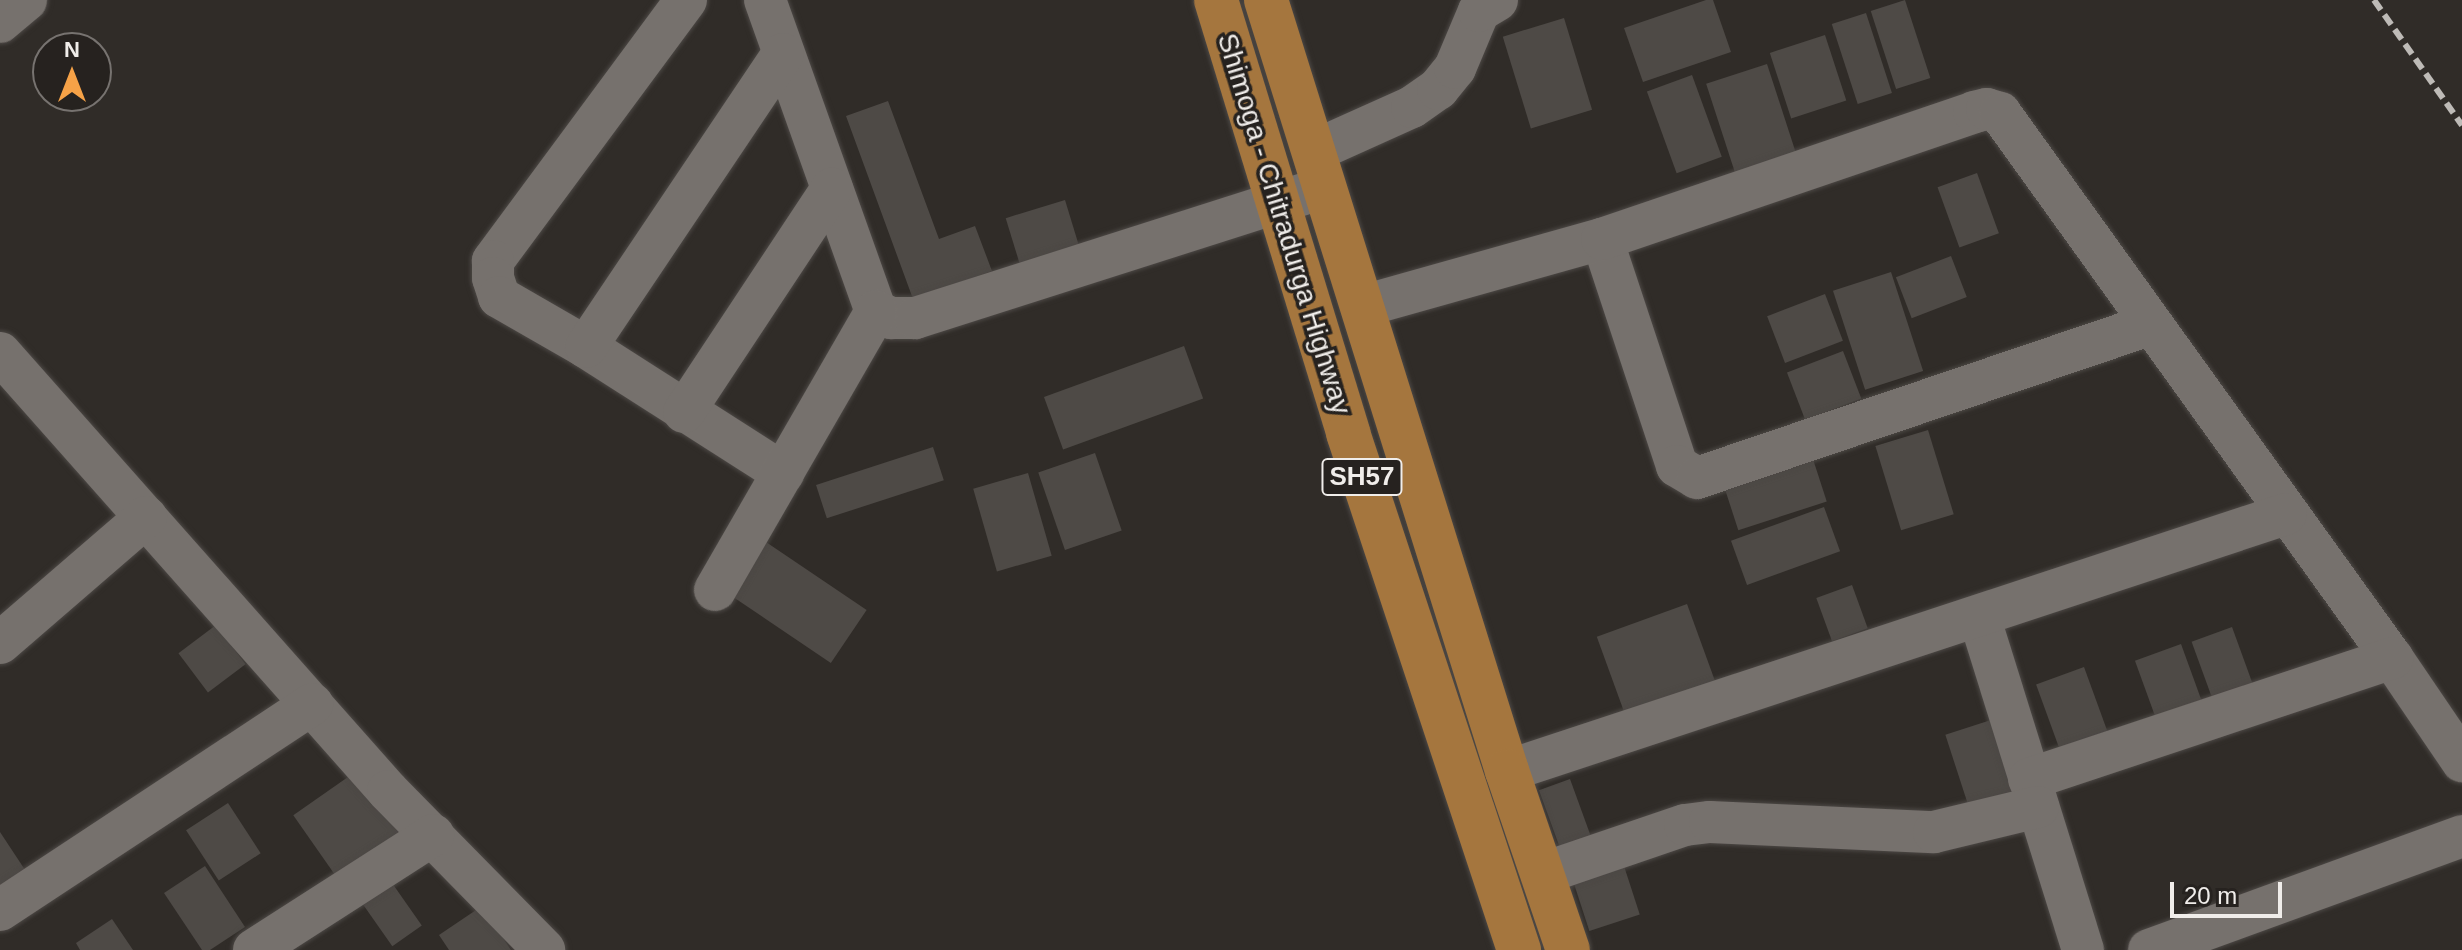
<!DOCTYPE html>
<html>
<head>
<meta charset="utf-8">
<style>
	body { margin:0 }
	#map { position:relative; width:2462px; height:950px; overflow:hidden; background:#302c28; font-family:Helvetica,sans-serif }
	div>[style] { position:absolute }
	.building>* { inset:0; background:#4e4a46; transform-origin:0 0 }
	.roads { filter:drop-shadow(0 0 2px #4c4845) drop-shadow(0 0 2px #4c4845) }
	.minor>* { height:42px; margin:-21px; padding:0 21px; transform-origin:21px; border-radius:21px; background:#76716d }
	.primary>* { height:44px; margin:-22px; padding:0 22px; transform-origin:22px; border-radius:22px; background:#a5763e }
	.rail>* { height:6px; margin-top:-3px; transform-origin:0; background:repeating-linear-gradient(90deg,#bebbb7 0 12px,transparent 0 18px) }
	span { translate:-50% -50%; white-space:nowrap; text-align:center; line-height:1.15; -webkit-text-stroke:7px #26221f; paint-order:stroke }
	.shield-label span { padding:2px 6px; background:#26221f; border:2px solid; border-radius:6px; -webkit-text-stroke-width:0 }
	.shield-label { font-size:26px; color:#f0edea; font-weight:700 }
	.street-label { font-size:28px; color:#f0edea }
	.north { position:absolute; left:32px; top:32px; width:80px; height:80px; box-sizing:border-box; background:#26221f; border:2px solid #777370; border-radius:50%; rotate:0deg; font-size:22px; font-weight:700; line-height:32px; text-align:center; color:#f0edea }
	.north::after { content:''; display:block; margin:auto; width:28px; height:36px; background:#f6a247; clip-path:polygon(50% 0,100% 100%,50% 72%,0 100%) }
	.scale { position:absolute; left:2170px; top:882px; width:112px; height:36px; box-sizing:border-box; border:4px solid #f0edea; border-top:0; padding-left:10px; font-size:24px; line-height:28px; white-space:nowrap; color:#f0edea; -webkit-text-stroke:6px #26221f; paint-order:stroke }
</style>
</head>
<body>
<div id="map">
	<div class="building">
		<div style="clip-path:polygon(1706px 0,1713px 0,1731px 52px,1643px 82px,1624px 28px)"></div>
		<div style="left:1905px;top:0;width:82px;height:36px;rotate:72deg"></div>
		<div style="left:1866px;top:13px;width:84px;height:36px;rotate:72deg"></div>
		<div style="left:1564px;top:18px;width:96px;height:64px;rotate:73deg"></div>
		<div style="left:1825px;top:35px;width:69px;height:58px;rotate:72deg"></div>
		<div style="left:1767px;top:64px;width:98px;height:64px;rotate:72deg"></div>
		<div style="left:1692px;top:75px;width:87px;height:48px;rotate:70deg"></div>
		<div style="clip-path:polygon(888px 101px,939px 239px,975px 226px,992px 271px,913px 299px,846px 116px)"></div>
		<div style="left:1977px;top:173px;width:64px;height:42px;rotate:70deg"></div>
		<div style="left:1065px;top:200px;width:48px;height:62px;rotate:73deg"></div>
		<div style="left:1951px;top:256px;width:44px;height:59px;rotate:69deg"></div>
		<div style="left:1891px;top:272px;width:104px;height:61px;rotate:72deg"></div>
		<div style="left:1825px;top:294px;width:50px;height:62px;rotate:69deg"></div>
		<div style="left:1184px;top:346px;width:56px;height:149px;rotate:70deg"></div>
		<div style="left:1843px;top:351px;width:51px;height:60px;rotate:69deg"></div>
		<div style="left:1928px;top:430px;width:88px;height:55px;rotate:73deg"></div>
		<div style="left:933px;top:447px;width:35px;height:123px;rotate:72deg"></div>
		<div style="left:1095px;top:453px;width:82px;height:60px;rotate:71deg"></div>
		<div style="left:1811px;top:453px;width:51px;height:93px;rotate:72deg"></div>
		<div style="left:1028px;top:473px;width:86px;height:57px;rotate:74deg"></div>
		<div style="left:1824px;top:507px;width:47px;height:99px;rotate:70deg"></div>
		<div style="left:763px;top:540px;width:125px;height:64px;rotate:34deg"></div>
		<div style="left:1852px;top:585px;width:46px;height:38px;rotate:70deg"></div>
		<div style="left:1687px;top:604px;width:84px;height:96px;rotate:70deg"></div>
		<div style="left:216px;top:625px;width:49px;height:47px;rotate:53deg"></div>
		<div style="left:2232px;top:627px;width:68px;height:43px;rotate:70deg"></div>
		<div style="left:2181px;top:644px;width:59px;height:49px;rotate:70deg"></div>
		<div style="left:2084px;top:667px;width:83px;height:51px;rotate:70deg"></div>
		<div style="left:1991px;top:720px;width:87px;height:48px;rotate:72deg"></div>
		<div style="left:358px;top:770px;width:89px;height:79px;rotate:55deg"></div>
		<div style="left:1570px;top:779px;width:72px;height:33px;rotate:70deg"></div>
		<div style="left:228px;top:803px;width:60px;height:50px;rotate:57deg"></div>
		<div style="clip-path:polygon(0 832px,35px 885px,0 908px)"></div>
		<div style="clip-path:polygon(205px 866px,245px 927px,210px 950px,202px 950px,164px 893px)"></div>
		<div style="left:1624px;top:866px;width:51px;height:53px;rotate:72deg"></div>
		<div style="left:392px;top:883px;width:52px;height:36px;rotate:55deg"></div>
		<div style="clip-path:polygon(482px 906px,511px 950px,449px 950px,439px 935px)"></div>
		<div style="clip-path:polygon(112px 919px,133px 950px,80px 950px,76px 943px)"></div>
	</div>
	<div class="roads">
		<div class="minor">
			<div style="left:686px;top:0;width:325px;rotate:126.5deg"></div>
			<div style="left:493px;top:261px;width:17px;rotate:90deg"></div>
			<div style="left:493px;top:278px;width:20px;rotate:72deg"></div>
			<div style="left:499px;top:297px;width:100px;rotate:29.9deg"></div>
			<div style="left:586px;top:347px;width:234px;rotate:32.6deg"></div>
			<div style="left:765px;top:0;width:330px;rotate:70.4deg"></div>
			<div style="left:876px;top:311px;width:17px;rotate:25deg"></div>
			<div style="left:891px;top:318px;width:24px"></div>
			<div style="left:915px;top:318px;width:430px;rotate:-17.7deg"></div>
			<div style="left:0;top:22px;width:34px;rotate:-40deg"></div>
			<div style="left:1314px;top:151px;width:107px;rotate:-24.2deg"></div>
			<div style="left:1412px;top:107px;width:32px;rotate:-35deg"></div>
			<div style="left:1438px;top:89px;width:27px;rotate:-51deg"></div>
			<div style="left:1455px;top:68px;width:62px;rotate:-67.2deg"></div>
			<div style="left:1479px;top:11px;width:21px;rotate:-31deg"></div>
			<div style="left:1602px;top:239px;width:239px;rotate:71.7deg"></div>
			<div style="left:1677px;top:466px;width:23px;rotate:31deg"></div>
			<div style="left:1697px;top:478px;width:477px;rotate:-18.7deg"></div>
			<div style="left:1363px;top:306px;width:248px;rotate:-15.7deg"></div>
			<div style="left:1602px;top:239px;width:393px;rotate:-18.8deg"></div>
			<div style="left:1974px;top:112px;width:13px;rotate:-13deg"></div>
			<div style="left:1987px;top:109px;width:14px;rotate:17deg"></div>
			<div style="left:2000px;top:113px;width:671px;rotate:54.27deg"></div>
			<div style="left:2392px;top:658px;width:125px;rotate:55.8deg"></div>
			<div style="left:586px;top:347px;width:353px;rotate:-56.1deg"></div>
			<div style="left:0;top:353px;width:585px;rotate:48.46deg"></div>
			<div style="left:388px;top:791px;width:223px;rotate:45.5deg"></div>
			<div style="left:684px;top:412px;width:268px;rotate:-56.5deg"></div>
			<div style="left:715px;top:590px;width:322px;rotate:-60deg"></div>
			<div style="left:1979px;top:616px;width:350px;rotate:72.7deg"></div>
			<div style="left:0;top:643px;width:193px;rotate:-40.8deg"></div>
			<div style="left:1507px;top:771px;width:820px;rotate:-18.26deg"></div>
			<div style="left:2029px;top:779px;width:383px;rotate:-18.4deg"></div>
			<div style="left:1544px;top:873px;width:149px;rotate:-18.8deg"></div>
			<div style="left:1685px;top:825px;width:25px;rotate:-7deg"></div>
			<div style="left:1710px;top:822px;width:224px;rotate:2.6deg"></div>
			<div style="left:1934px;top:832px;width:107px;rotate:-13.5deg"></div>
			<div style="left:0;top:910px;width:374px;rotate:-33.4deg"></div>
			<div style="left:254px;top:950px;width:213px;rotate:-32.7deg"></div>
			<div style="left:2149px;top:950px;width:333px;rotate:-20deg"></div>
		</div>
		<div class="primary">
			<div style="left:1216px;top:0;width:453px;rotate:73deg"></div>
			<div style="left:1348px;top:433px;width:545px;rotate:71.7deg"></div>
			<div style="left:1266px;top:0;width:808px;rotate:72.64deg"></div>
			<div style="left:1507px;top:771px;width:189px;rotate:71.2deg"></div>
		</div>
	</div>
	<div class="rail">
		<div style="left:2374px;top:0;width:153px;rotate:54.9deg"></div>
	</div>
	<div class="shield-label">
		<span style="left:1362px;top:477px">SH57</span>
	</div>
	<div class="street-label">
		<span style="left:1284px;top:224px;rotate:73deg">Shimoga - Chitradurga Highway</span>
	</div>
	<div class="north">N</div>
	<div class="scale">20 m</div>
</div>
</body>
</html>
